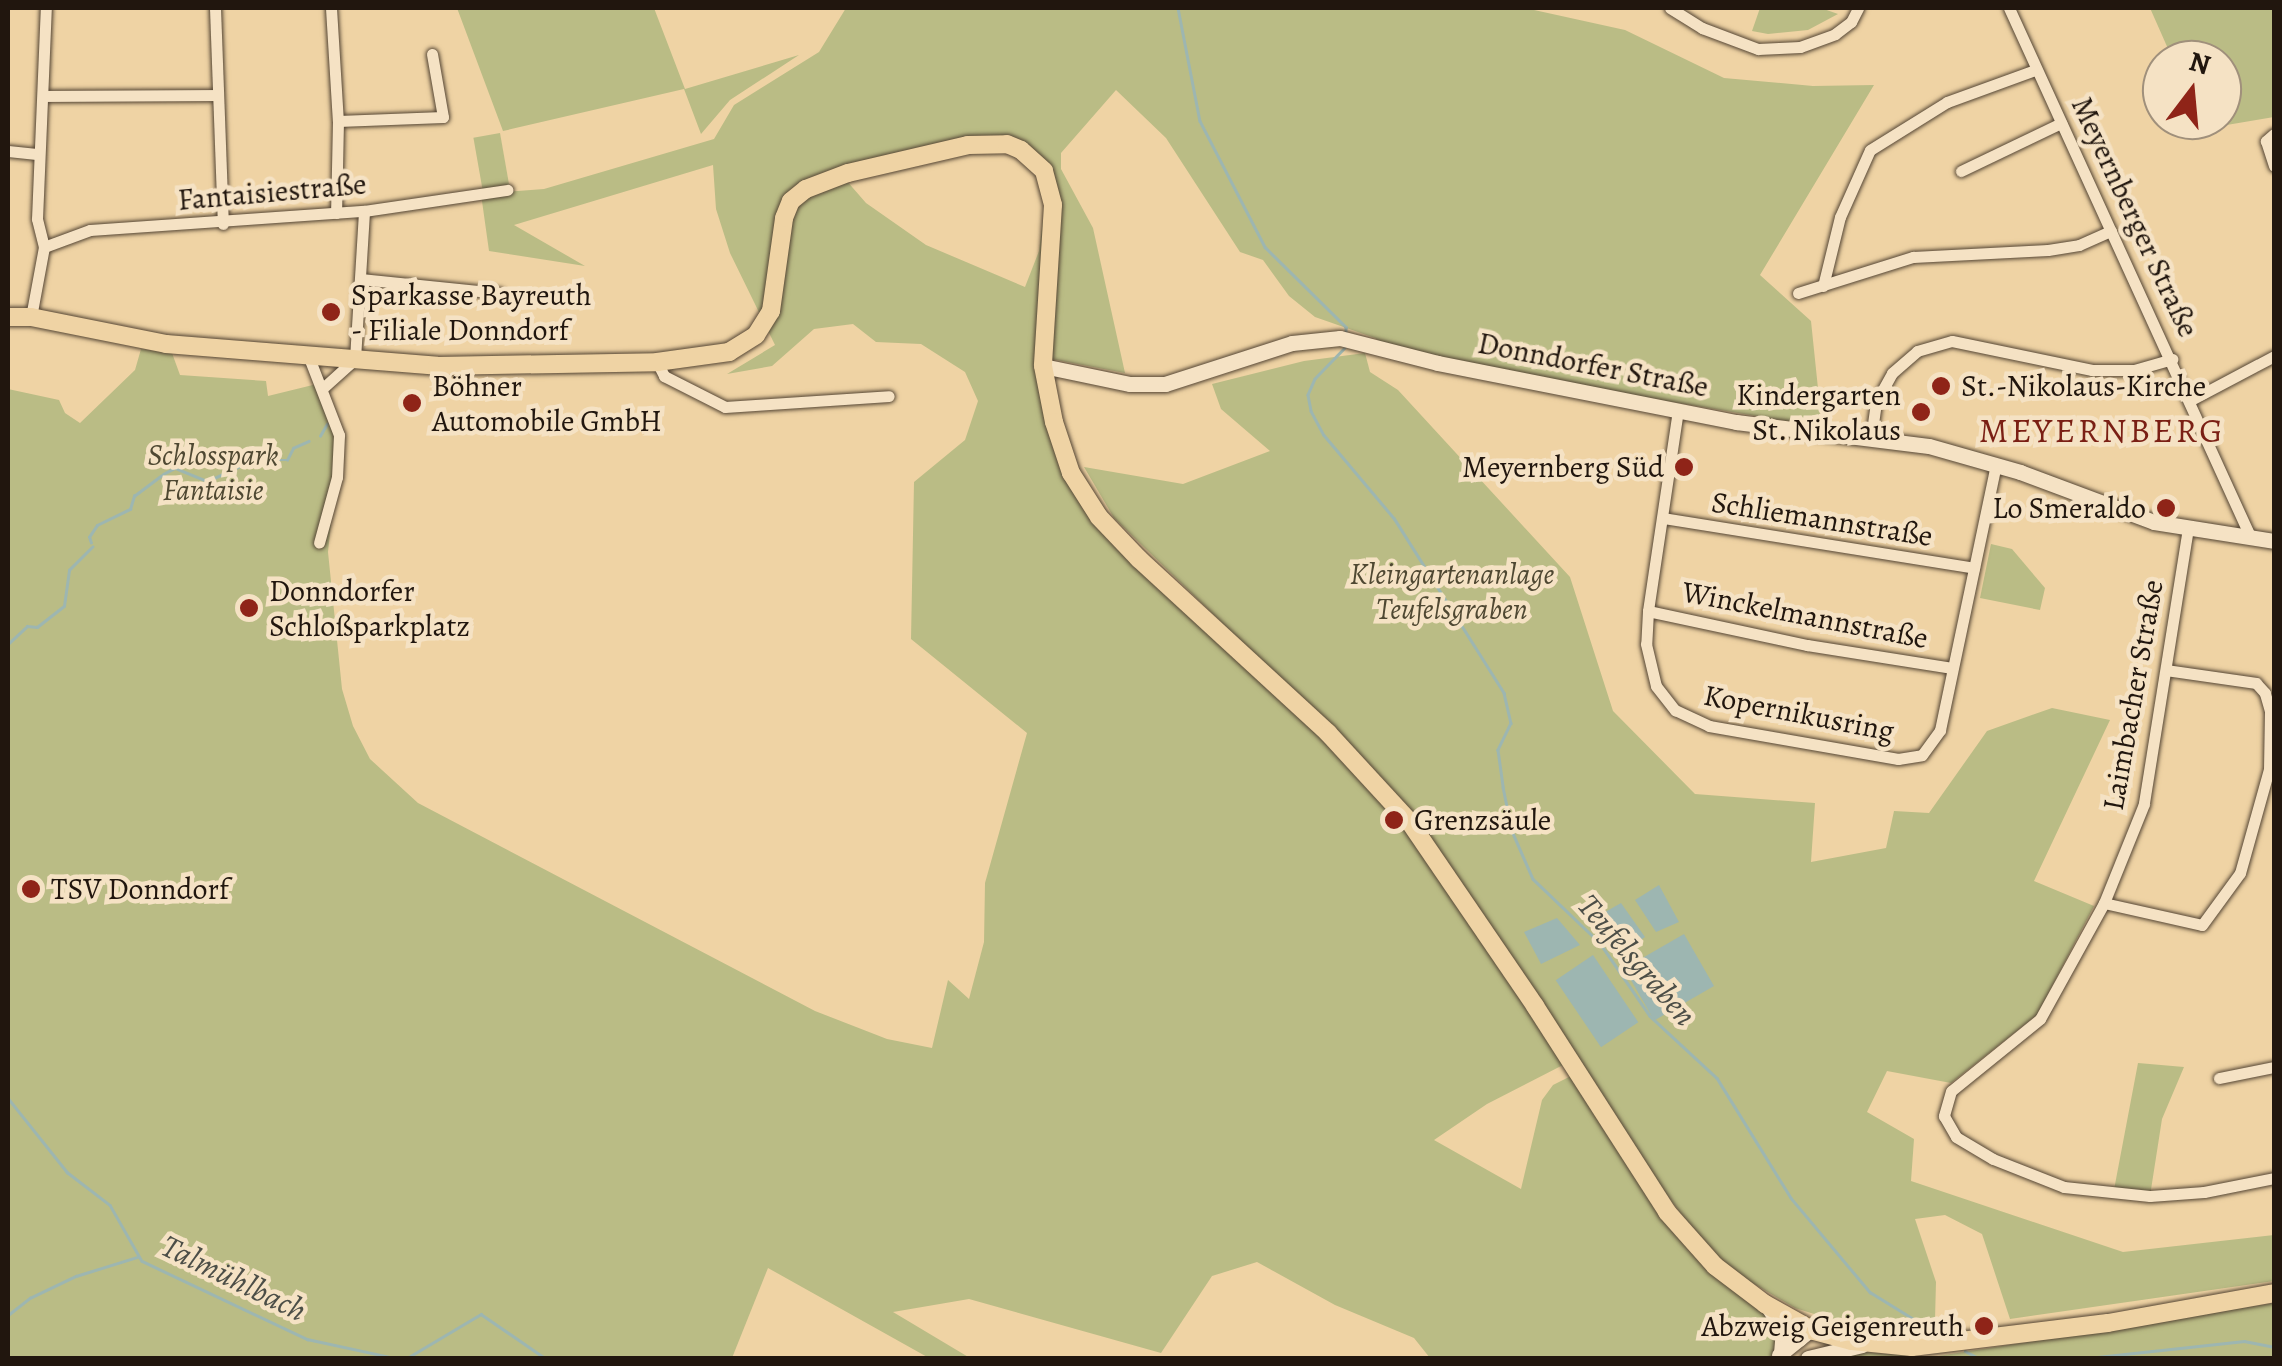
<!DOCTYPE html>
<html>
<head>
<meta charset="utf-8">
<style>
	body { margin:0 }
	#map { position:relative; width:2282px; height:1366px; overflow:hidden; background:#efd3a4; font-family:Alegreya,serif }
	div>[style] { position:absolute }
	.green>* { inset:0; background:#babc85; transform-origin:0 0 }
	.water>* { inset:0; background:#9db6b1; transform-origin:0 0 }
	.stream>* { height:2.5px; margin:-1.25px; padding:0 1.25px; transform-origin:1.25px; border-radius:1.25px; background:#9db6b1 }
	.roads { filter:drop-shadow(0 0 2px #544534) drop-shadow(0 0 2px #544534) }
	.street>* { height:11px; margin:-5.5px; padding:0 5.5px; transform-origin:5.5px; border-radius:5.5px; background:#f5e2c4 }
	.secondary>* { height:15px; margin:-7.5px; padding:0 7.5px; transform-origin:7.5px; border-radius:7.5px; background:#f5e2c4 }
	.primary>* { height:18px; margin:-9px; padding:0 9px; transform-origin:9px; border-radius:9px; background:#efd3a4 }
	.dots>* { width:28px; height:28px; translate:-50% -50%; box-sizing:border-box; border:5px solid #f5e2c4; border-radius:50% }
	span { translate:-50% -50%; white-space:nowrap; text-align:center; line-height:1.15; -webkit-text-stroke:9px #f5e2c4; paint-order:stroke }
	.street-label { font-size:30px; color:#21160e }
	.poi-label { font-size:30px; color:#21160e }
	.left { translate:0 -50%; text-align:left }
	.right { translate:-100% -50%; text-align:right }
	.park-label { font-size:30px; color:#4f4832; font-style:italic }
	.water-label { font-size:32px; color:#4c4e47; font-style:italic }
	.quarter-label { font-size:35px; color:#7a1f14; letter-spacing:2.5px }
	.frame { position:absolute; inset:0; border:10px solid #21160e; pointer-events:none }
	.north { position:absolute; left:2142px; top:40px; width:100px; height:100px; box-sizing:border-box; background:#f5e2c4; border:2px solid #a0907b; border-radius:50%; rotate:16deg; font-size:28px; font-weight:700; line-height:40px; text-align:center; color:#21160e }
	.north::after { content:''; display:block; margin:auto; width:35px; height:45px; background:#8f2418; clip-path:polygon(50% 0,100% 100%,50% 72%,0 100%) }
</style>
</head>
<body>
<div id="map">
	<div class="green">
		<div style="clip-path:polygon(457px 8px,654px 8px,685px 89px,799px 55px,730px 100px,701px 134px,684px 89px,503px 131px)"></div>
		<div style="clip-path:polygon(evenodd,846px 8px,1525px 8px,1625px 30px,1724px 78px,1813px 86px,1874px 85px,1760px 275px,1811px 321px,1822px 427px,1565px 384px,1386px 346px,1375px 338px,1315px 317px,1289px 296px,1263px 260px,1240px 252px,1166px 138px,1116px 90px,1061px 153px,1061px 169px,1093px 228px,1125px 373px,1051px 359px,1035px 365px,1085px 507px,1339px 755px,1414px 835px,1563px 1065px,1487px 1104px,1434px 1140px,1521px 1189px,1542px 1100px,1553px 1085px,1573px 1075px,1652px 1199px,1769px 1315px,1778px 1329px,1776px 1351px,1769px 1358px,1430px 1358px,1414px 1338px,1335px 1305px,1257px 1262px,1212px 1276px,1161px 1353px,969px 1299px,893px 1312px,970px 1358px,929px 1358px,768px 1268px,732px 1358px,8px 1358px,8px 389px,59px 400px,65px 413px,80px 423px,135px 370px,141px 349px,172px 353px,180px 375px,266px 381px,268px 396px,321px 383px,339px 448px,328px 552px,342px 689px,353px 726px,370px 759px,418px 803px,815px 1011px,887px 1039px,932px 1048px,948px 980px,969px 999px,984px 942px,985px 883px,1027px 733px,911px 639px,914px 482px,965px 440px,978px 401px,965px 372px,921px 344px,876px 342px,853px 324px,814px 329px,772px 366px,727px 374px,775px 345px,730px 253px,716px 209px,713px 165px,514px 225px,585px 266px,489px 251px,481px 194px,544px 189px,714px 139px,734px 105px,819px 52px,846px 8px,986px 138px,1049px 172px,1039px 251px,1025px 287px,926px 245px,866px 203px,839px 172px,986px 138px)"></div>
		<div style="clip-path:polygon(1760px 8px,1821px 8px,1838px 14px,1808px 30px,1768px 34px,1752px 31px)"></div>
		<div style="clip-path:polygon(2150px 8px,2274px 8px,2274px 117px,2203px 129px,2199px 120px,2222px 120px,2222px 60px,2173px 60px)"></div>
		<div style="left:500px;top:133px;width:53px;height:27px;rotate:80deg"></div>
		<div style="clip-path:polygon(1365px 353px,1370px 372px,1398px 390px,1570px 577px,1613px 711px,1695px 794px,1815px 803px,1811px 862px,1886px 848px,1894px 811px,1929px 813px,1987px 731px,2052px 708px,2110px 720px,2034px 881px,2094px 906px,2037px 1015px,1951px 1083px,1887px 1071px,1867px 1112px,1914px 1139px,1911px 1181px,2123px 1252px,2274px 1235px,2274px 1281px,2010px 1319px,1982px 1234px,1945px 1215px,1915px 1219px,1936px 1282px,1935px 1320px,1912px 1334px,1875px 1333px,1795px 1308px,1734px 1272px,1702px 1242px,1638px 1156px,1586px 1069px,1441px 854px,1344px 741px,1114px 518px,1084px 467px,1183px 484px,1270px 451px,1221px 409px,1212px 384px,1304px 361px)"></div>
		<div style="clip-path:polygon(1991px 544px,2012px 549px,2045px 588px,2040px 610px,1980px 598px)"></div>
		<div style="clip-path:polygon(2138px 1063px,2184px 1067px,2162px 1119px,2150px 1196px,2113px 1195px)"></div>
		<div style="clip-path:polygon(2274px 1303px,2274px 1358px,1819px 1358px,1864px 1352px,1932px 1357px)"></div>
	</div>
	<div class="water">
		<div style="clip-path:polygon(1659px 885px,1679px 922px,1656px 932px,1635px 900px)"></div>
		<div style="clip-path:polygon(1621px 903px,1645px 937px,1619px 955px,1591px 920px)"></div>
		<div style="clip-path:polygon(1557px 918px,1580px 945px,1541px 964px,1524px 932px)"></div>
		<div style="left:1684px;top:934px;width:60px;height:69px;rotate:60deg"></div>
		<div style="left:1593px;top:955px;width:81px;height:45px;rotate:56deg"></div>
	</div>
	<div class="stream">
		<div style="left:1178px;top:8px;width:115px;rotate:79deg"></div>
		<div style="left:1200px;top:121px;width:142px;rotate:62.7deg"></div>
		<div style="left:1265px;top:247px;width:114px;rotate:44.6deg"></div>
		<div style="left:1346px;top:327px;width:8px;rotate:90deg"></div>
		<div style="left:1345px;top:348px;width:43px;rotate:134.1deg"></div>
		<div style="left:1315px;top:379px;width:17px;rotate:114deg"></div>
		<div style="left:1308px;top:395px;width:16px;rotate:79deg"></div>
		<div style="left:1311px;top:411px;width:27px;rotate:62deg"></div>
		<div style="left:1324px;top:435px;width:109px;rotate:49.9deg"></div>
		<div style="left:1394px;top:518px;width:207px;rotate:57.8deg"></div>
		<div style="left:1504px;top:693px;width:31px;rotate:77deg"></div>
		<div style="left:1511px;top:723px;width:30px;rotate:116deg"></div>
		<div style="left:1498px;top:750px;width:37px;rotate:82deg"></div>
		<div style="left:1503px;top:787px;width:45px;rotate:78.4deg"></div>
		<div style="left:1512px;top:831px;width:52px;rotate:66.4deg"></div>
		<div style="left:1533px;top:879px;width:93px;rotate:43.7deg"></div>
		<div style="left:1600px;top:943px;width:88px;rotate:55.6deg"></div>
		<div style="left:1650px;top:1016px;width:91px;rotate:42.8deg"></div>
		<div style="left:1717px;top:1078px;width:141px;rotate:58.3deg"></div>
		<div style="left:1791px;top:1198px;width:123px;rotate:50deg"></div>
		<div style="left:1870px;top:1292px;width:68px;rotate:31.8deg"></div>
		<div style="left:320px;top:436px;width:14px;rotate:-60deg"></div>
		<div style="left:163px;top:474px;width:13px;rotate:-27deg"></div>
		<div style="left:175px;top:468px;width:35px;rotate:22deg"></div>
		<div style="left:208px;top:481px;width:50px;rotate:-25deg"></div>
		<div style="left:253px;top:460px;width:34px"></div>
		<div style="left:287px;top:460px;width:13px;rotate:-63deg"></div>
		<div style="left:293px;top:448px;width:17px;rotate:-24deg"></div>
		<div style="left:91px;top:543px;width:6px;rotate:-108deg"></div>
		<div style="left:89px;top:537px;width:14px;rotate:-56deg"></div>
		<div style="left:97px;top:525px;width:37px;rotate:-26deg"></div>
		<div style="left:130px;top:509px;width:14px;rotate:-73deg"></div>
		<div style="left:134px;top:496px;width:34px;rotate:-37deg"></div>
		<div style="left:8px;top:644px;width:26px;rotate:-43deg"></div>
		<div style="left:27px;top:626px;width:10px;rotate:6deg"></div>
		<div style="left:37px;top:627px;width:34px;rotate:-38deg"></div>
		<div style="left:64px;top:606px;width:36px;rotate:-82deg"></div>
		<div style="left:69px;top:570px;width:33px;rotate:-45deg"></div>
		<div style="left:8px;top:1098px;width:95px;rotate:51.4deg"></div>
		<div style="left:67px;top:1172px;width:54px;rotate:37.5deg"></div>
		<div style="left:110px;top:1205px;width:64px;rotate:60.3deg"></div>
		<div style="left:142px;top:1261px;width:183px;rotate:25.3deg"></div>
		<div style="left:307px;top:1339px;width:90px;rotate:12.2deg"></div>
		<div style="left:8px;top:1315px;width:28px;rotate:-38deg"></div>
		<div style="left:30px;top:1298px;width:51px;rotate:-25.6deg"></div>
		<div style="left:76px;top:1276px;width:64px;rotate:-17.3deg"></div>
		<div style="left:1965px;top:1351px;width:16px;rotate:27deg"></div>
		<div style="left:407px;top:1358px;width:86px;rotate:-30.7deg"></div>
		<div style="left:481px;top:1314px;width:78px;rotate:34.5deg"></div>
		<div style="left:2088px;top:1358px;width:157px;rotate:-6.2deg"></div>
		<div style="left:2244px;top:1341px;width:31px;rotate:11deg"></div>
	</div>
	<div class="roads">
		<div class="street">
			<div style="left:215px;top:8px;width:216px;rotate:87.9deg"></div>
			<div style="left:331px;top:8px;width:113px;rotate:86.5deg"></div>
			<div style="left:338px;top:121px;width:92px;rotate:91.2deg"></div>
			<div style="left:1670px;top:8px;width:38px;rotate:32deg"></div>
			<div style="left:1702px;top:28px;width:60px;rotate:20.6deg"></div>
			<div style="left:1758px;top:49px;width:42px;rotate:-2.7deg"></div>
			<div style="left:1800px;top:47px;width:37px;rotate:-20deg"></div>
			<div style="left:1835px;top:34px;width:20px;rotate:-37deg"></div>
			<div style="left:1851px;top:22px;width:16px;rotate:-63deg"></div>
			<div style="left:2009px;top:8px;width:580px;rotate:65.47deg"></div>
			<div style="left:44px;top:96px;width:173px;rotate:-0.3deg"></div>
			<div style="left:338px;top:121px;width:105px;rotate:-2.2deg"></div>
			<div style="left:443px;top:117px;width:64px;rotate:-99.9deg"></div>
			<div style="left:2274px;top:134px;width:11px;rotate:139deg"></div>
			<div style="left:2266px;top:141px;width:26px;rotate:72deg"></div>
			<div style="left:8px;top:151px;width:31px;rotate:6deg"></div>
			<div style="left:1961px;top:171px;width:111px;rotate:-25.6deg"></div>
			<div style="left:44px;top:247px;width:49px;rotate:-20.3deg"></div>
			<div style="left:90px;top:230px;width:275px;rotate:-4deg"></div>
			<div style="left:364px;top:211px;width:145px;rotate:-8.4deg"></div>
			<div style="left:361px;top:279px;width:139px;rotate:5.8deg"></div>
			<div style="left:1823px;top:286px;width:71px;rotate:-76.2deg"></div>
			<div style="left:1840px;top:217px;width:73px;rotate:-65.9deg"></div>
			<div style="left:1870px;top:150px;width:91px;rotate:-31.9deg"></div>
			<div style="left:1947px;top:102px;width:94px;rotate:-20deg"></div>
			<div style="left:1798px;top:293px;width:121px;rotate:-17.4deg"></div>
			<div style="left:1913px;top:257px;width:135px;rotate:-3deg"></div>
			<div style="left:2048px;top:250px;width:31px;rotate:-9deg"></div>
			<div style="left:2079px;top:245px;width:35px;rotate:-24deg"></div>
			<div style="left:31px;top:317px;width:71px;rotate:-79.5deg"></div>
			<div style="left:44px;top:247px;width:29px;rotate:-104deg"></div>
			<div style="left:37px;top:219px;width:211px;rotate:-87.6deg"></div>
			<div style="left:308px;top:355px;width:86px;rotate:68.8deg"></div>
			<div style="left:339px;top:435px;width:42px;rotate:92.7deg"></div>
			<div style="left:337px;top:477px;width:68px;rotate:105.3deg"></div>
			<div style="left:657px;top:362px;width:16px;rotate:63deg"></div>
			<div style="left:664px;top:376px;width:68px;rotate:26.9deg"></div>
			<div style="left:725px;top:407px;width:164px;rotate:-3.8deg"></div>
			<div style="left:324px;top:387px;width:42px;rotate:-42.1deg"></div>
			<div style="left:355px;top:359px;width:148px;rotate:-86.5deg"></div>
			<div style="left:2191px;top:400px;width:94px;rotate:-27.9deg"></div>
			<div style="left:1678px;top:410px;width:203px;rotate:98.5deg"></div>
			<div style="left:1648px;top:611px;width:33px;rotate:93deg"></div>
			<div style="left:1646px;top:644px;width:43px;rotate:76.6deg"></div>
			<div style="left:1656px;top:686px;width:31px;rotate:52deg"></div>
			<div style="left:1675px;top:710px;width:38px;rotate:25deg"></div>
			<div style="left:1709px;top:726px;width:192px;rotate:9.9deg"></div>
			<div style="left:1898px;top:759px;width:24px;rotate:-9deg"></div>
			<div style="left:1922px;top:755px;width:31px;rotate:-54deg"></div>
			<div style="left:1940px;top:730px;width:272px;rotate:-78.1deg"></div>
			<div style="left:1871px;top:438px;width:36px;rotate:-82deg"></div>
			<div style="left:1876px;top:402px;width:33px;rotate:-61deg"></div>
			<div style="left:1892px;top:373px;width:33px;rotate:-41deg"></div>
			<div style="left:1917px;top:351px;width:36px;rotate:-16deg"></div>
			<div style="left:1952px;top:341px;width:143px;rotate:11.7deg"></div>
			<div style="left:2092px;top:370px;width:42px"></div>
			<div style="left:2134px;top:370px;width:40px;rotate:-16deg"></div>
			<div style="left:1663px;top:518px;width:315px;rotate:9.1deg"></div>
			<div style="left:2188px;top:528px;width:279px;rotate:99.1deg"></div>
			<div style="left:2144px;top:804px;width:107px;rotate:112deg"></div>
			<div style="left:2104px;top:903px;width:132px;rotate:118.9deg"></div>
			<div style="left:2040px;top:1019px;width:114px;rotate:141deg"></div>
			<div style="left:1951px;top:1091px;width:26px;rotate:106deg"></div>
			<div style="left:1944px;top:1116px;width:24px;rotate:60deg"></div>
			<div style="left:1956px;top:1137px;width:43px;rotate:30.7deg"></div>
			<div style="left:1993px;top:1159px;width:76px;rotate:21.5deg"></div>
			<div style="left:2064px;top:1187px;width:86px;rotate:6deg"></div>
			<div style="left:2150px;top:1196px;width:54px;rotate:-4.2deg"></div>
			<div style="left:2204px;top:1192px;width:71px;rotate:-11.3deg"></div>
			<div style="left:1648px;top:611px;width:163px;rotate:12.1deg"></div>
			<div style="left:1807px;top:645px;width:147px;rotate:9deg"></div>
			<div style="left:2104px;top:903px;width:100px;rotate:12.7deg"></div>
			<div style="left:2202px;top:925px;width:64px;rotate:-53.8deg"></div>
			<div style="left:2240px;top:873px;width:108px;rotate:-74.4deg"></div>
			<div style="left:2269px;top:769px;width:58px;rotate:-89deg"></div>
			<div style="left:2270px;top:711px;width:19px;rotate:-106deg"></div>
			<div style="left:2265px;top:693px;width:13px;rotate:-132deg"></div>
			<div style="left:2256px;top:683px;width:91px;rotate:-171.8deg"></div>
			<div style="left:2219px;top:1078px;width:56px;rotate:-11.3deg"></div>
		</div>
		<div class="secondary">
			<div style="left:1043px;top:366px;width:89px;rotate:11.7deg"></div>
			<div style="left:1130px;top:384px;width:35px"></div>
			<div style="left:1165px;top:384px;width:133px;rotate:-17.9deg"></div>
			<div style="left:1292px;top:343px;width:48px;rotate:-5.9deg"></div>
			<div style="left:1340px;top:338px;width:101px;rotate:14.3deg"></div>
			<div style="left:1438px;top:363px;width:304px;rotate:11.2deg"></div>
			<div style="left:1736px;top:422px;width:194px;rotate:7.1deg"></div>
			<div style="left:1929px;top:446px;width:95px;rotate:15.9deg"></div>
			<div style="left:2020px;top:472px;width:143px;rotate:20.5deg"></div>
			<div style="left:2154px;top:522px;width:121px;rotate:9deg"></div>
			<div style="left:1768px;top:1307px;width:27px;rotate:57deg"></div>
			<div style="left:1783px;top:1330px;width:24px;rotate:95deg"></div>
			<div style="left:1779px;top:1355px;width:41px;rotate:-39.1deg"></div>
			<div style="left:1808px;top:1358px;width:56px;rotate:-13.5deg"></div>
		</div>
		<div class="primary">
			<div style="left:8px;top:317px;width:23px"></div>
			<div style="left:31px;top:317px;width:138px;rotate:11.3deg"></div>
			<div style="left:166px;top:344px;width:272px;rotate:4.6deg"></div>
			<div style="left:437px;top:366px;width:220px;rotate:-1deg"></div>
			<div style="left:657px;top:362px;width:73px;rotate:-7.9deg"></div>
			<div style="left:729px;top:352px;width:32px;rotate:-32deg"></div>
			<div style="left:756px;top:335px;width:28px;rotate:-58deg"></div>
			<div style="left:771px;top:311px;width:94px;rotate:-82deg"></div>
			<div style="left:784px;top:218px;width:18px;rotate:-68deg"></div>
			<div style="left:791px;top:201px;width:19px;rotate:-39deg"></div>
			<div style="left:806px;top:189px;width:45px;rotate:-20.9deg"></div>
			<div style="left:848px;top:173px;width:123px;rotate:-13.1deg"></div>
			<div style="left:968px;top:145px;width:39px;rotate:-1deg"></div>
			<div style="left:1007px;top:144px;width:15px;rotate:23deg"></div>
			<div style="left:1021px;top:150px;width:31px;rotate:42deg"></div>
			<div style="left:1044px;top:171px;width:35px;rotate:75deg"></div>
			<div style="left:1053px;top:205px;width:161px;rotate:93.6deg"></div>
			<div style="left:1043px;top:366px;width:57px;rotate:78.9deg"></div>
			<div style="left:1054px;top:422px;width:54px;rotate:71.6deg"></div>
			<div style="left:1071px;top:473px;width:52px;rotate:57.5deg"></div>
			<div style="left:1099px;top:517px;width:58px;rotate:46.4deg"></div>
			<div style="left:1139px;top:559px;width:257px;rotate:42.6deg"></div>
			<div style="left:1328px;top:733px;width:120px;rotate:47.4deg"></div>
			<div style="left:1409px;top:821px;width:224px;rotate:55.7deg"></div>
			<div style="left:1535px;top:1006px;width:245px;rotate:57.3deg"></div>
			<div style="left:1667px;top:1212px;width:72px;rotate:48.4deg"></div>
			<div style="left:1715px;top:1266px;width:63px;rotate:37.2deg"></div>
			<div style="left:1765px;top:1304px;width:56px;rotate:28.9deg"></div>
			<div style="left:1814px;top:1331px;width:39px;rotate:15deg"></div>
			<div style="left:1852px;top:1341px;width:60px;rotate:5.7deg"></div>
			<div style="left:1912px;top:1347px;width:197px;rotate:-7deg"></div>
			<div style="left:2108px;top:1323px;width:169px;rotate:-10.2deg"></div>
		</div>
	</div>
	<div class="dots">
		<div style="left:331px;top:312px;background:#8f2418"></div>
		<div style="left:1941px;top:386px;background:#8f2418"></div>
		<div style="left:412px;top:403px;background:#8f2418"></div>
		<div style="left:1921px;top:412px;background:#8f2418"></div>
		<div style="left:1684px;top:467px;background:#8f2418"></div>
		<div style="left:2166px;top:508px;background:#8f2418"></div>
		<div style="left:249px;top:608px;background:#8f2418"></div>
		<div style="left:1394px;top:820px;background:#8f2418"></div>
		<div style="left:31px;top:889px;background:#8f2418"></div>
		<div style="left:1984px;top:1326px;background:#8f2418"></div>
	</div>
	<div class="street-label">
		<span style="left:272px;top:192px;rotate:-5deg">Fantaisiestraße</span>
		<span style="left:2135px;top:217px;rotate:65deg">Meyernberger Straße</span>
		<span style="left:1593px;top:365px;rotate:11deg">Donndorfer Straße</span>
		<span style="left:1822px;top:519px;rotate:9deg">Schliemannstraße</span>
		<span style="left:1805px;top:615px;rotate:11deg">Winckelmannstraße</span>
		<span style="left:2133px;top:695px;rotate:-80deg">Laimbacher Straße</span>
		<span style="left:1799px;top:713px;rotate:11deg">Kopernikusring</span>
	</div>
	<div class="poi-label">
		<span class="left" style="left:351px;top:312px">Sparkasse Bayreuth<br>- Filiale Donndorf</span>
		<span class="left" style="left:432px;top:403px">Böhner<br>Automobile GmbH</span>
		<span class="left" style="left:1961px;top:386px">St.-Nikolaus-Kirche</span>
		<span class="right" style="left:1901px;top:412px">Kindergarten<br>St. Nikolaus</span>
		<span class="right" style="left:1664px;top:467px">Meyernberg Süd</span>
		<span class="right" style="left:2146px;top:508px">Lo Smeraldo</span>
		<span class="left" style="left:269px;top:608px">Donndorfer<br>Schloßparkplatz</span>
		<span class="left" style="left:1414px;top:820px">Grenzsäule</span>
		<span class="left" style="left:51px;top:889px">TSV Donndorf</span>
		<span class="right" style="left:1964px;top:1326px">Abzweig Geigenreuth</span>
	</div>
	<div class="park-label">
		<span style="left:213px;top:472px">Schlosspark<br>Fantaisie</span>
		<span style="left:1452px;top:591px">Kleingartenanlage<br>Teufelsgraben</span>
	</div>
	<div class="water-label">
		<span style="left:1637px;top:960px;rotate:49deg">Teufelsgraben</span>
		<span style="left:234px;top:1278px;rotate:26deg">Talmühlbach</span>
	</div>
	<div class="quarter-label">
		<span style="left:2102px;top:430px">MEYERNBERG</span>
	</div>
	<div class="frame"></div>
	<div class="north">N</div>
</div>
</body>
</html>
